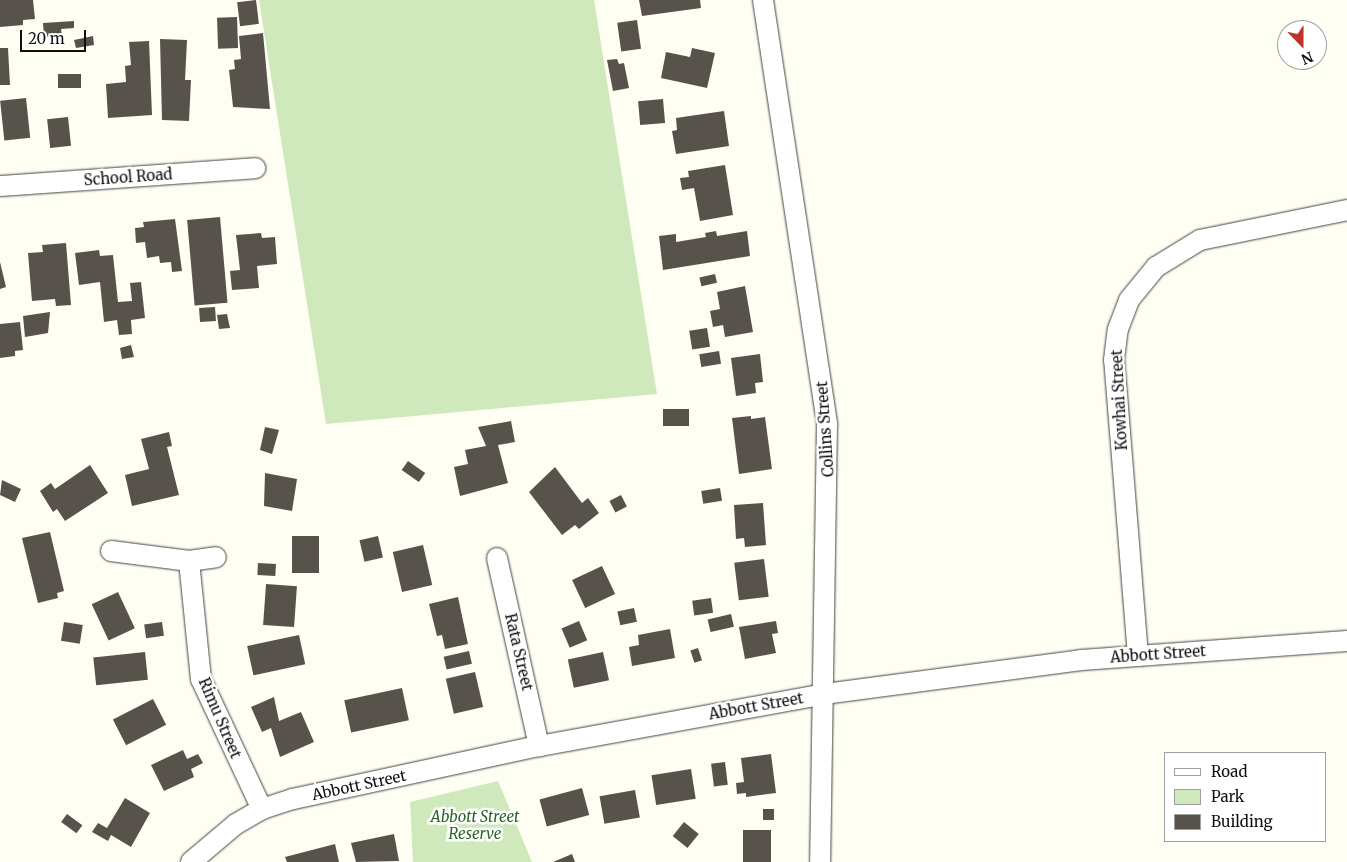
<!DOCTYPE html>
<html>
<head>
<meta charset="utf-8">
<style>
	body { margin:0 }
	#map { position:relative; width:1347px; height:862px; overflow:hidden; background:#fffef3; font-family:Merriweather,serif }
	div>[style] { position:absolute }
	.green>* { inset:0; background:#cfe9bd }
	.building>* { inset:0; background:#58524c; transform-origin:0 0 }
	.roads { filter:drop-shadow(0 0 1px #434343) drop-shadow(0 0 1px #434343) }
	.minor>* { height:20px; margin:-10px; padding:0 10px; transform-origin:10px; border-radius:10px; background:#fff }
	span { translate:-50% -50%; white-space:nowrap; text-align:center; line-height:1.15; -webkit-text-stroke:5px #fff; paint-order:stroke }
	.street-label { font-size:15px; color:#101010 }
	.park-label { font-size:15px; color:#286721; font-style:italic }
	.legend { position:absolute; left:1164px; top:752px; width:162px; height:90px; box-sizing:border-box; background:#fff; border:1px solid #9f9f9f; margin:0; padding:6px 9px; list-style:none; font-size:15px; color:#101010 }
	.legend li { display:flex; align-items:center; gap:10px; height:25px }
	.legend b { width:25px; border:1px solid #9f9f9f }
	.north { position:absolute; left:1277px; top:20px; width:50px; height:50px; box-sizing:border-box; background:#fff; border:1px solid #9f9f9f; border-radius:50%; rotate:158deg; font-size:14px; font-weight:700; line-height:20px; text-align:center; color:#101010 }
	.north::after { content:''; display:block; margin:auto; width:18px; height:22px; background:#bd342b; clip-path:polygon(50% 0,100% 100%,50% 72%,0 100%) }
	.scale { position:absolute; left:20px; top:30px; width:66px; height:22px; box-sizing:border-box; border:2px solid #101010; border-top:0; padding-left:6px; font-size:15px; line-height:18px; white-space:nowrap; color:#101010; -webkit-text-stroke:4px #fff; paint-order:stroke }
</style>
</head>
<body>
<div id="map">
	<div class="green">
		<div style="clip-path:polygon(259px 0,594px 0,657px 394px,326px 424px)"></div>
		<div style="clip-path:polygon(498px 781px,532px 862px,413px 862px,410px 802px)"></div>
	</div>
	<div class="building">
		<div style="clip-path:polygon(0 0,33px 0,35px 19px,23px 20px,23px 25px,0 27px)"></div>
		<div style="left:256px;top:0;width:24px;height:19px;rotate:83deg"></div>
		<div style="clip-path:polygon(639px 0,700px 0,701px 8px,642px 16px)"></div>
		<div style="left:237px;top:17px;width:31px;height:20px;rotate:88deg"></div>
		<div style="left:637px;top:20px;width:29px;height:20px;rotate:82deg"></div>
		<div style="clip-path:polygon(74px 21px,74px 28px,61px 29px,62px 36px,44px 37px,43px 23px)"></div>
		<div style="clip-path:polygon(263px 33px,270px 109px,233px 107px,229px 70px,235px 69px,234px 60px,241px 59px,239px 36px)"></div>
		<div style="clip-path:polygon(93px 36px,94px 45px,76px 48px,74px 40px)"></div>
		<div style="clip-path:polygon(160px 39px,187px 40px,185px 80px,191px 80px,189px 121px,162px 120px)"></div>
		<div style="clip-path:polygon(149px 41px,152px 115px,108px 118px,106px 84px,126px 82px,125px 66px,131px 65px,129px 42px)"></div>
		<div style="clip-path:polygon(0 48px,8px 48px,10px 85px,0 85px)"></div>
		<div style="clip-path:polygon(692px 48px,715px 53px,707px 88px,661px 78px,666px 52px,690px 57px)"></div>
		<div style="clip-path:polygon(617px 59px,619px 64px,624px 63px,629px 88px,613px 91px,607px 60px)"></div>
		<div style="left:81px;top:74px;width:14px;height:23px;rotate:90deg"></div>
		<div style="left:26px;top:98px;width:40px;height:26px;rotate:84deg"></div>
		<div style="left:663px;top:99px;width:24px;height:25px;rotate:85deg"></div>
		<div style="clip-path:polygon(724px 111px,729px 146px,676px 154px,672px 131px,677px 130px,676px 118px)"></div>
		<div style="left:68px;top:117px;width:29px;height:21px;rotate:84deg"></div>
		<div style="clip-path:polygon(725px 165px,733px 215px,700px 221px,694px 188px,682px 190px,680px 178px,689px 177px,688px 171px)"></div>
		<div style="left:220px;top:217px;width:86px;height:33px;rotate:85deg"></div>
		<div style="clip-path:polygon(175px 219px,182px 271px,172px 272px,171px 262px,160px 263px,159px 256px,147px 258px,145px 242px,136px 243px,135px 228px,144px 227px,143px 222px)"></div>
		<div style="clip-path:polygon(716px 231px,717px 236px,747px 231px,750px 256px,663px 270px,659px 236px,676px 234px,676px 242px,706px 237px,705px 233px)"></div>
		<div style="clip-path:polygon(261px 233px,262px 238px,275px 237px,277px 264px,257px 266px,259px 288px,232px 290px,230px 271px,240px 270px,236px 235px)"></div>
		<div style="clip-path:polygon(66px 243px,71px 305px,56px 306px,55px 299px,32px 301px,28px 253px,43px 252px,42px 245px)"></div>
		<div style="clip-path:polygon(99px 250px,100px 256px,113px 255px,118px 302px,132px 301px,130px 283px,141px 282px,145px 318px,131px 320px,132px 334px,119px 335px,117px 320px,104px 322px,100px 282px,79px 285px,75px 253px)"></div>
		<div style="clip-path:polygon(0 262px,6px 287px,0 289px)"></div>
		<div style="left:715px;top:274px;width:9px;height:16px;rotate:77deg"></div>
		<div style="clip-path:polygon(745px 286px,753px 332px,725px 337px,723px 325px,713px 327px,710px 311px,720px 309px,717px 292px)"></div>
		<div style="left:215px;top:307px;width:14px;height:16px;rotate:86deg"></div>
		<div style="clip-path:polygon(50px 312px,48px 333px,25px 337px,23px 316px)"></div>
		<div style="clip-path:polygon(227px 314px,230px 328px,219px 329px,217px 315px)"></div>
		<div style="clip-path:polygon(20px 322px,23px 350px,15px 351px,15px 356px,0 358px,0 324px)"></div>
		<div style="left:707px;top:328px;width:19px;height:18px;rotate:81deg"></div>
		<div style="clip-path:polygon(131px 345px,134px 357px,122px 359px,120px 348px)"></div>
		<div style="left:719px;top:351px;width:13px;height:20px;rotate:81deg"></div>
		<div style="clip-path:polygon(760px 354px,763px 382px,755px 383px,756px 393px,736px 396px,731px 358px)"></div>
		<div style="left:689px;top:409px;width:17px;height:26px;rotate:90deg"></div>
		<div style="clip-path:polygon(751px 416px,751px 419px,765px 417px,772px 469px,739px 474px,732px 418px)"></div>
		<div style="clip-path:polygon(511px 421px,515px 442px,498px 445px,508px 483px,460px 496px,454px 467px,468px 464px,465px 450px,486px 446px,478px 427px)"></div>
		<div style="clip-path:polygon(265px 427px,279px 430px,272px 454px,260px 450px)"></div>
		<div style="clip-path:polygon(169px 432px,172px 446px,167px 447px,179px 495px,132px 506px,125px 475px,149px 469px,141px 439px)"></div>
		<div style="left:408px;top:461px;width:21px;height:11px;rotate:35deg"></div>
		<div style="clip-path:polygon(90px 465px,108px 493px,65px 521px,57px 509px,53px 512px,40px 491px,51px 483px,55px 489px)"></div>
		<div style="clip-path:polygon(555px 467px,582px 503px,588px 498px,599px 513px,579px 529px,575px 525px,562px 535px,529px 492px)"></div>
		<div style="clip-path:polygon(265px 473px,297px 479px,292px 511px,264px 506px)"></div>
		<div style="clip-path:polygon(2px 480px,21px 489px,15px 502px,0 495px)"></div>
		<div style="left:720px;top:488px;width:13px;height:19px;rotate:81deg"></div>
		<div style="left:621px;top:495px;width:13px;height:13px;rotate:63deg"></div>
		<div style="clip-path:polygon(763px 503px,766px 545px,745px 547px,744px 538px,736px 539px,734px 505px)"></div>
		<div style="clip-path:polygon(50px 532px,64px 591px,57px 593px,58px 598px,38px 603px,22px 538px)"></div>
		<div style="left:292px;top:536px;width:27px;height:37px"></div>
		<div style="left:378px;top:536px;width:22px;height:19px;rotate:77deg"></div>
		<div style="left:423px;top:545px;width:41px;height:31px;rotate:77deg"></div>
		<div style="left:764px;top:559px;width:38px;height:30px;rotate:83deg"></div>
		<div style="left:258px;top:563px;width:18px;height:12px;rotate:3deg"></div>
		<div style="left:602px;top:566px;width:31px;height:33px;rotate:65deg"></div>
		<div style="left:266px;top:584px;width:31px;height:41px;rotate:4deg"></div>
		<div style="left:118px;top:592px;width:40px;height:29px;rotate:65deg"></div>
		<div style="clip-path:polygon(458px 597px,468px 644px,445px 649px,442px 635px,437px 636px,429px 604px)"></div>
		<div style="left:711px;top:598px;width:15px;height:19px;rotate:82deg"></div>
		<div style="left:634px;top:608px;width:14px;height:17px;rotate:78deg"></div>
		<div style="left:731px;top:614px;width:13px;height:24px;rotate:77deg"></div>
		<div style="left:579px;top:621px;width:21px;height:19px;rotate:67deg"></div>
		<div style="clip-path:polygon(776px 621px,778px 633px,772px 634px,776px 653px,745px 659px,739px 627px)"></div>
		<div style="left:64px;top:622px;width:19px;height:19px;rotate:9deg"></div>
		<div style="left:162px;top:622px;width:14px;height:18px;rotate:82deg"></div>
		<div style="clip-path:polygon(670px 629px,675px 658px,632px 666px,629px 647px,639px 645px,638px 635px)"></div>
		<div style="left:299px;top:635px;width:30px;height:53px;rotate:78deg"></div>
		<div style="left:698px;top:648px;width:13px;height:8px;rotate:72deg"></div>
		<div style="left:469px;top:651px;width:13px;height:26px;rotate:77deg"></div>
		<div style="left:145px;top:652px;width:28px;height:52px;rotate:84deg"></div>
		<div style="left:603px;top:652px;width:29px;height:36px;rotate:78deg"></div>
		<div style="left:475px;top:672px;width:36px;height:30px;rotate:77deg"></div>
		<div style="left:402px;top:688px;width:33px;height:59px;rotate:78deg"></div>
		<div style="clip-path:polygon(274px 697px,279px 721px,301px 712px,314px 742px,280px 757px,271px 728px,262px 732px,251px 707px)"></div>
		<div style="left:153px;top:699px;width:29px;height:45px;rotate:63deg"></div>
		<div style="clip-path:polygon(183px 750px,187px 759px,198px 754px,203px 763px,191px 769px,194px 777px,164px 791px,151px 765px)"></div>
		<div style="clip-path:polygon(771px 754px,776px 793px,746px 797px,746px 793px,737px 794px,736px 783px,744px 782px,741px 758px)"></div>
		<div style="left:725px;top:762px;width:23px;height:14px;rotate:83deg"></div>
		<div style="left:691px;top:769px;width:30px;height:40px;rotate:81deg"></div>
		<div style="left:582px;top:788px;width:28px;height:44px;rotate:75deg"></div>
		<div style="left:635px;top:790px;width:28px;height:36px;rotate:80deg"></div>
		<div style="clip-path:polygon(125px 798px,150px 813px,131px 847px,111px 835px,108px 841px,92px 832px,98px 823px,107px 828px)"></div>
		<div style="left:763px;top:809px;width:11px;height:11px"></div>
		<div style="left:67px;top:814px;width:19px;height:10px;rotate:36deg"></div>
		<div style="left:684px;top:822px;width:19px;height:18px;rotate:39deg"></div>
		<div style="left:743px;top:830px;width:28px;height:32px"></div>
		<div style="clip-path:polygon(394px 834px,399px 861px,356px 862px,351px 843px)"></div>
		<div style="clip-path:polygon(335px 844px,339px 862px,287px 862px,285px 857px)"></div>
		<div style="clip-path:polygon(572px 854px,575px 862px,553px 862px)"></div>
	</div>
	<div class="roads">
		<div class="minor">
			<div style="left:763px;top:0;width:429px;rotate:81.4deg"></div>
			<div style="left:827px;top:424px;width:438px;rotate:90.9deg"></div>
			<div style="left:0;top:186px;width:256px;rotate:-4deg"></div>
			<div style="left:111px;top:551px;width:79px;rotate:7.3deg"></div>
			<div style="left:189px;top:561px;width:27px;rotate:-8deg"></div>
			<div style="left:497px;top:558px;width:193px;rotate:77.4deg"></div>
			<div style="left:189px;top:561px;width:119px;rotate:84.2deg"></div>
			<div style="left:201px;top:679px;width:144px;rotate:64.9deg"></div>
			<div style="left:1138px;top:656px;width:297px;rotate:-94.6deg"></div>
			<div style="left:1114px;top:360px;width:31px;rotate:-83deg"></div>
			<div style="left:1118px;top:329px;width:31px;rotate:-69deg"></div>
			<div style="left:1129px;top:300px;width:43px;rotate:-50.7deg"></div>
			<div style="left:1156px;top:267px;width:52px;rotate:-31.5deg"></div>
			<div style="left:1200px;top:240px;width:150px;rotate:-11.5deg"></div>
			<div style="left:191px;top:862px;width:59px;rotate:-40.2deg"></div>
			<div style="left:236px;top:824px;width:30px;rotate:-30deg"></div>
			<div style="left:262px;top:809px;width:33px;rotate:-18deg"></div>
			<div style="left:293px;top:799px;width:252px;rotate:-12.2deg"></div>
			<div style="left:539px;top:746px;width:290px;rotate:-10.3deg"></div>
			<div style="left:824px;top:694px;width:259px;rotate:-7.5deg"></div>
			<div style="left:1081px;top:660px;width:267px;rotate:-4.1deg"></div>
		</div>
	</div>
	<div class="street-label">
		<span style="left:128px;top:177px;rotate:-4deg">School Road</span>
		<span style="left:1119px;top:400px;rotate:-93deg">Kowhai Street</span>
		<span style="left:825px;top:429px;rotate:-94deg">Collins Street</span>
		<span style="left:519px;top:652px;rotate:77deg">Rata Street</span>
		<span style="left:1158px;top:654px;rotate:-4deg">Abbott Street</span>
		<span style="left:756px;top:706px;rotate:-10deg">Abbott Street</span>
		<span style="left:220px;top:718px;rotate:67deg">Rimu Street</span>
		<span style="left:359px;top:785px;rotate:-12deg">Abbott Street</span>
	</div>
	<div class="park-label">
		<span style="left:475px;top:825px">Abbott Street<br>Reserve</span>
	</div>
	<ul class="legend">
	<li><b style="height:6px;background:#fff"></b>Road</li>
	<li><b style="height:14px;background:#cfe9bd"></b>Park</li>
	<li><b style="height:14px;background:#58524c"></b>Building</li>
	</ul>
	<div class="north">N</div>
	<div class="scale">20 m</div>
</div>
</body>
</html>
